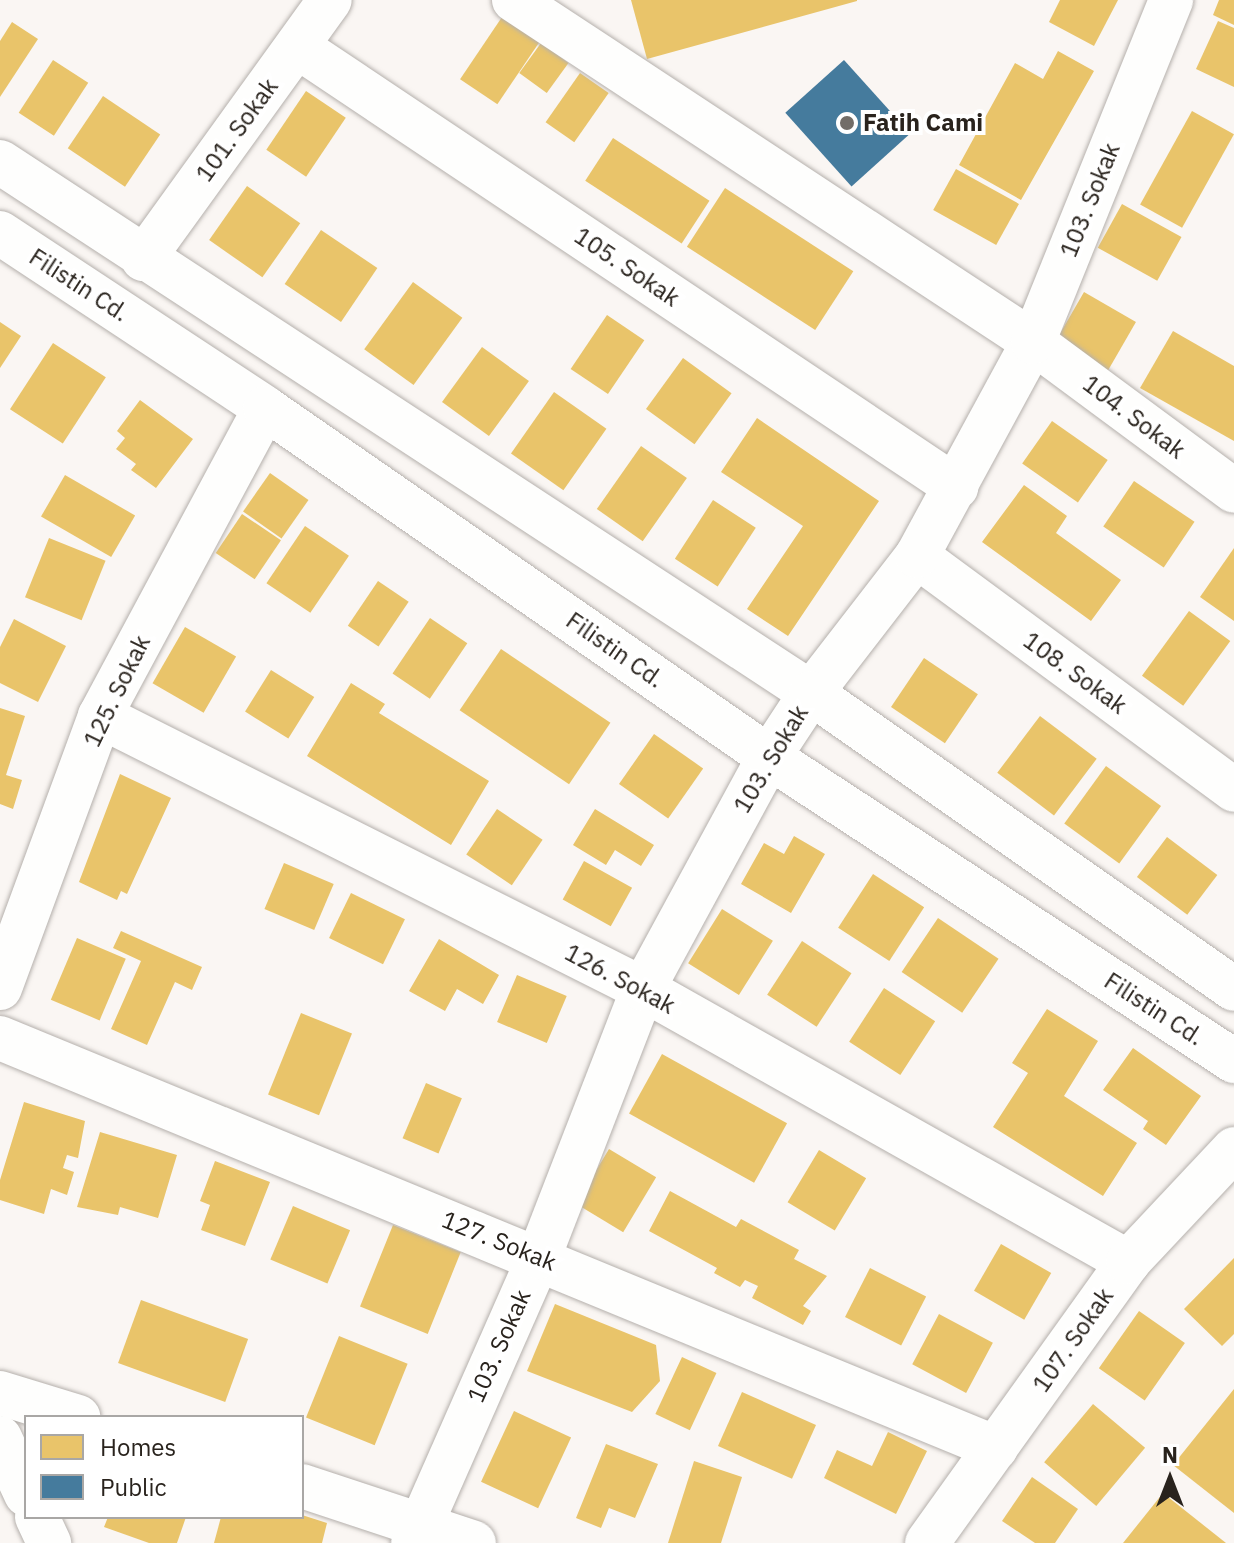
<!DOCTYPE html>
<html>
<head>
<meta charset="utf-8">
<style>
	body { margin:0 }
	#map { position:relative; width:1234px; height:1543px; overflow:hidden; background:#faf6f3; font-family:"IBM Plex Sans",sans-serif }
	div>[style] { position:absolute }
	.homes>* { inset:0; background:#e9c46a; transform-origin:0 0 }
	.public>* { inset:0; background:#457b9d; transform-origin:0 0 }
	.roads { filter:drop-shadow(0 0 2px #b5b0ac) drop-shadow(0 0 2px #b5b0ac) }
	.street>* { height:44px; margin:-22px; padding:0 22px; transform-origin:22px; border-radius:22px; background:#fefefd }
	.secondary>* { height:44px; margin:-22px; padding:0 22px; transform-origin:22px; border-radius:22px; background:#fefefd }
	.dots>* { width:22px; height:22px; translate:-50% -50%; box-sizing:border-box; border:4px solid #fff; border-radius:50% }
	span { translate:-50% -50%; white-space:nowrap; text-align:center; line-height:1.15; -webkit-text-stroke:8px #fff; paint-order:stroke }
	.poi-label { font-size:24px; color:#29231d; font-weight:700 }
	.left { translate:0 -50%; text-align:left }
	.street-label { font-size:24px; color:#29231d }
	.legend { position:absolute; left:24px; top:1415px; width:280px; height:104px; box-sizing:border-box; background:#fff; border:2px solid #a9a7a5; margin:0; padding:10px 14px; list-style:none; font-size:24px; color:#29231d }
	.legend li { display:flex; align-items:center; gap:16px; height:40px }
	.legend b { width:40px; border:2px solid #a9a7a5 }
	.north { position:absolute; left:1130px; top:1439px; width:80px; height:80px; -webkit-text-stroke:6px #fff; paint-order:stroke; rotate:0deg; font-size:22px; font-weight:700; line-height:32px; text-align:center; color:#29231d }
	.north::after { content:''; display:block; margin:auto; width:28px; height:36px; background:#29231d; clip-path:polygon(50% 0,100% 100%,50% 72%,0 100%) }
</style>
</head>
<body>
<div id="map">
	<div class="homes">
		<div style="clip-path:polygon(631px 0,857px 0,857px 1px,647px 59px)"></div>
		<div style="clip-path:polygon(1060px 0,1118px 0,1094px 46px,1049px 22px)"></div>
		<div style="clip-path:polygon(1219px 0,1234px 0,1234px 25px,1213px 15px)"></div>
		<div style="left:502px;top:17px;width:45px;height:75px;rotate:34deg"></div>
		<div style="clip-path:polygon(1218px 21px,1234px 28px,1234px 87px,1196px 69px)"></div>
		<div style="clip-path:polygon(12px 22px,38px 39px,0 97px,0 41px)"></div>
		<div style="left:541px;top:43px;width:34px;height:37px;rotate:36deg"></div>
		<div style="clip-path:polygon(1058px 51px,1094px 71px,1021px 200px,959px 165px,1015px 63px,1043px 79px)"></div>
		<div style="left:53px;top:60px;width:42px;height:63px;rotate:33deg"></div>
		<div style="left:580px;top:73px;width:35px;height:60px;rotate:35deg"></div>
		<div style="left:306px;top:91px;width:48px;height:71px;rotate:34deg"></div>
		<div style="left:103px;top:96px;width:69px;height:63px;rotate:34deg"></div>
		<div style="left:1192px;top:111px;width:48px;height:107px;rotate:29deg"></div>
		<div style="left:613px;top:138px;width:115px;height:51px;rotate:33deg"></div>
		<div style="left:956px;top:169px;width:72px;height:47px;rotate:29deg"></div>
		<div style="left:247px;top:186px;width:65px;height:66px;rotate:35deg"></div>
		<div style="left:725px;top:188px;width:153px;height:70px;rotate:33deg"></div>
		<div style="left:1122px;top:204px;width:68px;height:50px;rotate:29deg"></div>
		<div style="left:321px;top:230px;width:68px;height:65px;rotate:34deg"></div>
		<div style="left:413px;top:282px;width:61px;height:83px;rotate:36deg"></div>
		<div style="left:1084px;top:292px;width:60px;height:56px;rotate:30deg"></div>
		<div style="left:607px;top:315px;width:45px;height:65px;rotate:34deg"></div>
		<div style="clip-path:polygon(0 322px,21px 336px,0 368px)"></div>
		<div style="clip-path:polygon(1173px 331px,1234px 366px,1234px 441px,1140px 388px)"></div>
		<div style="left:53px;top:343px;width:63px;height:79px;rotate:33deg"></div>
		<div style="left:482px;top:347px;width:58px;height:68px;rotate:36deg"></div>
		<div style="left:683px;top:358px;width:60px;height:63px;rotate:36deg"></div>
		<div style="left:554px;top:392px;width:64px;height:75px;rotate:35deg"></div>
		<div style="clip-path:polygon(140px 400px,193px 439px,156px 488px,131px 470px,136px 464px,116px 449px,125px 438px,117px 431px)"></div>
		<div style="clip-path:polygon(757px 418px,879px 501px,788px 636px,747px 609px,803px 526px,721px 472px)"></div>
		<div style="left:1052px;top:421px;width:68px;height:52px;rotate:35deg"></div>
		<div style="left:641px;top:446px;width:56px;height:77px;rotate:35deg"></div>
		<div style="left:270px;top:473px;width:47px;height:47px;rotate:35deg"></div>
		<div style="left:65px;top:475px;width:81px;height:48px;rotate:30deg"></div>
		<div style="left:1134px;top:481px;width:73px;height:55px;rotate:34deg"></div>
		<div style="clip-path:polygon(1024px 485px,1067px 516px,1056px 533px,1121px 580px,1091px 621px,982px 542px)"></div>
		<div style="left:713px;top:500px;width:51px;height:70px;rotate:33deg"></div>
		<div style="left:242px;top:514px;width:47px;height:47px;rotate:34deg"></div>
		<div style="left:305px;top:526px;width:53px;height:69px;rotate:34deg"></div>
		<div style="left:49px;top:538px;width:61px;height:64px;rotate:22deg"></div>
		<div style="clip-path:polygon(1234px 548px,1234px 621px,1200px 597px)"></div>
		<div style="left:378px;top:581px;width:37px;height:54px;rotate:34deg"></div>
		<div style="left:1189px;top:611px;width:51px;height:80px;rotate:36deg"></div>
		<div style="left:430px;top:618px;width:45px;height:67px;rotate:34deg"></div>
		<div style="clip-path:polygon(14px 619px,66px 646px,38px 702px,0 683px,0 647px)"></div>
		<div style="left:185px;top:627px;width:59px;height:65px;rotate:30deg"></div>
		<div style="left:501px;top:649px;width:132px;height:74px;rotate:34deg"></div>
		<div style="left:924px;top:658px;width:65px;height:59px;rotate:34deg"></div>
		<div style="left:271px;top:670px;width:51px;height:49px;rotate:32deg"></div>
		<div style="clip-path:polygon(351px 683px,385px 704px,379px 713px,489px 781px,451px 845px,307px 756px)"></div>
		<div style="clip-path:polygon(0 708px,25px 716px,6px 775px,22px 780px,13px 809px,0 804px)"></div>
		<div style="left:1040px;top:716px;width:71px;height:71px;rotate:37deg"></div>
		<div style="left:654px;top:734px;width:60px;height:61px;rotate:35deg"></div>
		<div style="left:1106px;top:766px;width:68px;height:71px;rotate:36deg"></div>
		<div style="clip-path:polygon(120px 774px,171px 798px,127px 894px,121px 891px,117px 900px,79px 882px)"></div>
		<div style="left:497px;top:809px;width:55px;height:55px;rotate:34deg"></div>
		<div style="clip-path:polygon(595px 809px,654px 845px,641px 866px,615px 850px,606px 865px,573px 845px)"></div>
		<div style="clip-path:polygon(794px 836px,825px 854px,791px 913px,741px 884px,764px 843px,784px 854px)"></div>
		<div style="left:1167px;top:837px;width:63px;height:50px;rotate:37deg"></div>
		<div style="left:584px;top:861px;width:55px;height:44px;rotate:29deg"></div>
		<div style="left:284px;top:863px;width:54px;height:50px;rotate:23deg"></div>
		<div style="left:873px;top:874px;width:61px;height:64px;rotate:33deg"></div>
		<div style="left:351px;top:893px;width:60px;height:50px;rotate:26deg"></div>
		<div style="left:722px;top:909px;width:60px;height:64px;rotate:32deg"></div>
		<div style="left:938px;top:918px;width:73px;height:65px;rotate:34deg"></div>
		<div style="clip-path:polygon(121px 931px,202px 967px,192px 990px,175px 982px,147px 1045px,111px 1029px,141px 961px,113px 948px)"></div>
		<div style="left:77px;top:938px;width:53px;height:67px;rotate:23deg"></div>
		<div style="clip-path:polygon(439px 939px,499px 975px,483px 1004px,457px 989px,445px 1011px,409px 991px)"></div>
		<div style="left:802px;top:941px;width:59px;height:64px;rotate:33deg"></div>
		<div style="left:517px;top:975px;width:54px;height:51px;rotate:23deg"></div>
		<div style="left:884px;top:988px;width:61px;height:64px;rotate:33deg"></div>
		<div style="clip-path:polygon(1047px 1009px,1098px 1041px,1064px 1096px,1137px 1143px,1103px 1196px,993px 1127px,1028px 1073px,1012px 1063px)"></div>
		<div style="left:301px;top:1013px;width:55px;height:88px;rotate:22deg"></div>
		<div style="clip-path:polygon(1133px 1048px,1201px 1096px,1166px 1145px,1143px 1129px,1148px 1121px,1103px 1090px)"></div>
		<div style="left:662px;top:1054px;width:143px;height:68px;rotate:29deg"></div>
		<div style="left:426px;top:1083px;width:39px;height:60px;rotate:23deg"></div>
		<div style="clip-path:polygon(24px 1102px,85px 1121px,78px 1158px,67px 1155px,63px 1168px,74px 1172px,67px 1195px,51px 1189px,44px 1214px,0 1200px,0 1180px)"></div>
		<div style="clip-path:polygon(100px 1132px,177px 1155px,158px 1218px,120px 1207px,118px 1215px,77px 1207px)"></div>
		<div style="left:609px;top:1149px;width:55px;height:64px;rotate:31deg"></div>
		<div style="left:819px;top:1150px;width:55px;height:61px;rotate:31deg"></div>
		<div style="clip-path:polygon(215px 1161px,270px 1182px,245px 1246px,201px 1230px,210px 1205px,200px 1201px)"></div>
		<div style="clip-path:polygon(670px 1191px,736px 1227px,741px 1219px,799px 1250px,794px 1259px,827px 1276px,803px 1306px,811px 1311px,803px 1325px,752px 1298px,758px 1286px,745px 1280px,740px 1287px,714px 1273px,717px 1268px,649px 1231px)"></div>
		<div style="left:293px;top:1206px;width:62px;height:58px;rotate:23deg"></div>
		<div style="left:393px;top:1225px;width:73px;height:88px;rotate:22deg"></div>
		<div style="left:1001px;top:1244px;width:58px;height:54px;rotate:30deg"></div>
		<div style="clip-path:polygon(1234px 1258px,1234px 1334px,1222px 1346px,1184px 1309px)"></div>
		<div style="left:870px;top:1268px;width:63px;height:55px;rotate:27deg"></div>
		<div style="left:141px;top:1300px;width:114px;height:67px;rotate:20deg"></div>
		<div style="clip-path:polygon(555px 1304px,656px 1345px,660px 1381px,632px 1412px,527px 1371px)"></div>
		<div style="left:1139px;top:1311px;width:56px;height:70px;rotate:35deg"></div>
		<div style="left:939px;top:1314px;width:61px;height:57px;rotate:28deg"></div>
		<div style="left:339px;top:1336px;width:74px;height:88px;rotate:22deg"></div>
		<div style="left:682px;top:1357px;width:38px;height:63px;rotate:25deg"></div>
		<div style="clip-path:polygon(1234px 1389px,1234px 1513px,1173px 1465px)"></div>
		<div style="left:742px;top:1392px;width:81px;height:59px;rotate:24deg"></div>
		<div style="left:1093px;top:1404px;width:68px;height:76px;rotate:40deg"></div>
		<div style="left:514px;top:1411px;width:63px;height:78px;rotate:25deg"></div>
		<div style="clip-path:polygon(888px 1432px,927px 1451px,896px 1514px,824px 1478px,837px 1450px,872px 1466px)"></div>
		<div style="clip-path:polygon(606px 1444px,658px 1464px,635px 1518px,609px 1508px,601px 1528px,576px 1518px)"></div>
		<div style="clip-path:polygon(694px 1461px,742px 1477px,721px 1543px,668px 1543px)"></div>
		<div style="clip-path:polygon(1032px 1477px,1078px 1509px,1055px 1543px,1035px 1543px,1002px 1521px)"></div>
		<div style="clip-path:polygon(1163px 1493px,1226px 1543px,1123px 1543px)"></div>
		<div style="clip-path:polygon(302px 1515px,327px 1523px,322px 1543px,214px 1543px,221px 1517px)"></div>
		<div style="clip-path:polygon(108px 1517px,186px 1517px,177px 1543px,149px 1543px,104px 1527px)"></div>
	</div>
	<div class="public">
		<div style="left:844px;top:60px;width:99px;height:79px;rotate:48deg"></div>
	</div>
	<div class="roads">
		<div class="street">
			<div style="left:514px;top:0;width:622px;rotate:33.38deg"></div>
			<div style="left:1033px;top:342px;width:250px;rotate:36.5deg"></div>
			<div style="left:298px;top:47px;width:792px;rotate:33.77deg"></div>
			<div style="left:143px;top:259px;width:319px;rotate:-54.2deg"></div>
			<div style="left:917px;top:556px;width:394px;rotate:36.4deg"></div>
			<div style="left:100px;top:716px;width:608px;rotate:26.69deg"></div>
			<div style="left:643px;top:989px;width:557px;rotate:29.37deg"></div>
			<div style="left:0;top:988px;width:290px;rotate:-69.8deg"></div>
			<div style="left:100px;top:716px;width:349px;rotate:-61.8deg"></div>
			<div style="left:0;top:1038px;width:1077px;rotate:22.37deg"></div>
			<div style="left:0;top:1393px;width:82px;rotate:17.1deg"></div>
			<div style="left:0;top:1438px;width:62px;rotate:65.1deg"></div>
			<div style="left:302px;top:1486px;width:181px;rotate:18.3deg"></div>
			<div style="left:37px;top:1517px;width:29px;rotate:65deg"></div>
			<div style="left:413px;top:1543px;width:313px;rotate:-66.2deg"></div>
			<div style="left:539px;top:1257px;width:287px;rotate:-68.8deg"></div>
			<div style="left:643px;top:989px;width:264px;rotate:-61.5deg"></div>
			<div style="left:769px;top:757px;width:77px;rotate:-56.7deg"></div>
			<div style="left:811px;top:693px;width:173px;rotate:-52.3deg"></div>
			<div style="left:917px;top:556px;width:243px;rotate:-61.5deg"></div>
			<div style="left:1033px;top:342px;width:369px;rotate:-68deg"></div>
		</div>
		<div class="secondary">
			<div style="left:0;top:162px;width:969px;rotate:33.21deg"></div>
			<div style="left:811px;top:693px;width:516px;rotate:34.98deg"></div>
			<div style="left:0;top:233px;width:318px;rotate:33.4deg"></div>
			<div style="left:265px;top:408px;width:613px;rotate:34.7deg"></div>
			<div style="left:769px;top:757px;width:556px;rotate:33.18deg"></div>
			<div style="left:927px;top:1543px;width:345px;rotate:-54.4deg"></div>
			<div style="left:1128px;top:1262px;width:155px;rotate:-46.8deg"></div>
		</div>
	</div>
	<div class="dots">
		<div style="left:847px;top:123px;background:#726d68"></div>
	</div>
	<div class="poi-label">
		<span class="left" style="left:863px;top:123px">Fatih Cami</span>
	</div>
	<div class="street-label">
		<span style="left:237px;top:130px;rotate:-54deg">101. Sokak</span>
		<span style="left:1090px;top:200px;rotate:-68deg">103. Sokak</span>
		<span style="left:627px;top:267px;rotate:34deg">105. Sokak</span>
		<span style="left:79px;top:285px;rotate:33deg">Filistin Cd.</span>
		<span style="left:1134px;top:417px;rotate:37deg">104. Sokak</span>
		<span style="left:615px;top:650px;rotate:35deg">Filistin Cd.</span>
		<span style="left:1075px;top:673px;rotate:36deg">108. Sokak</span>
		<span style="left:117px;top:691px;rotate:-64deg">125. Sokak</span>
		<span style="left:771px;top:759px;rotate:-59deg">103. Sokak</span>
		<span style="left:620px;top:979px;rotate:28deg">126. Sokak</span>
		<span style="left:1154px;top:1009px;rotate:33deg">Filistin Cd.</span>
		<span style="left:499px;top:1241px;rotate:22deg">127. Sokak</span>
		<span style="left:1073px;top:1340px;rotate:-55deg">107. Sokak</span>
		<span style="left:499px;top:1346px;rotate:-66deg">103. Sokak</span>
	</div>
	<ul class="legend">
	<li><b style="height:22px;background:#e9c46a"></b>Homes</li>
	<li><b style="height:22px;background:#457b9d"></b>Public</li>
	</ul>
	<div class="north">N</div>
</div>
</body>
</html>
